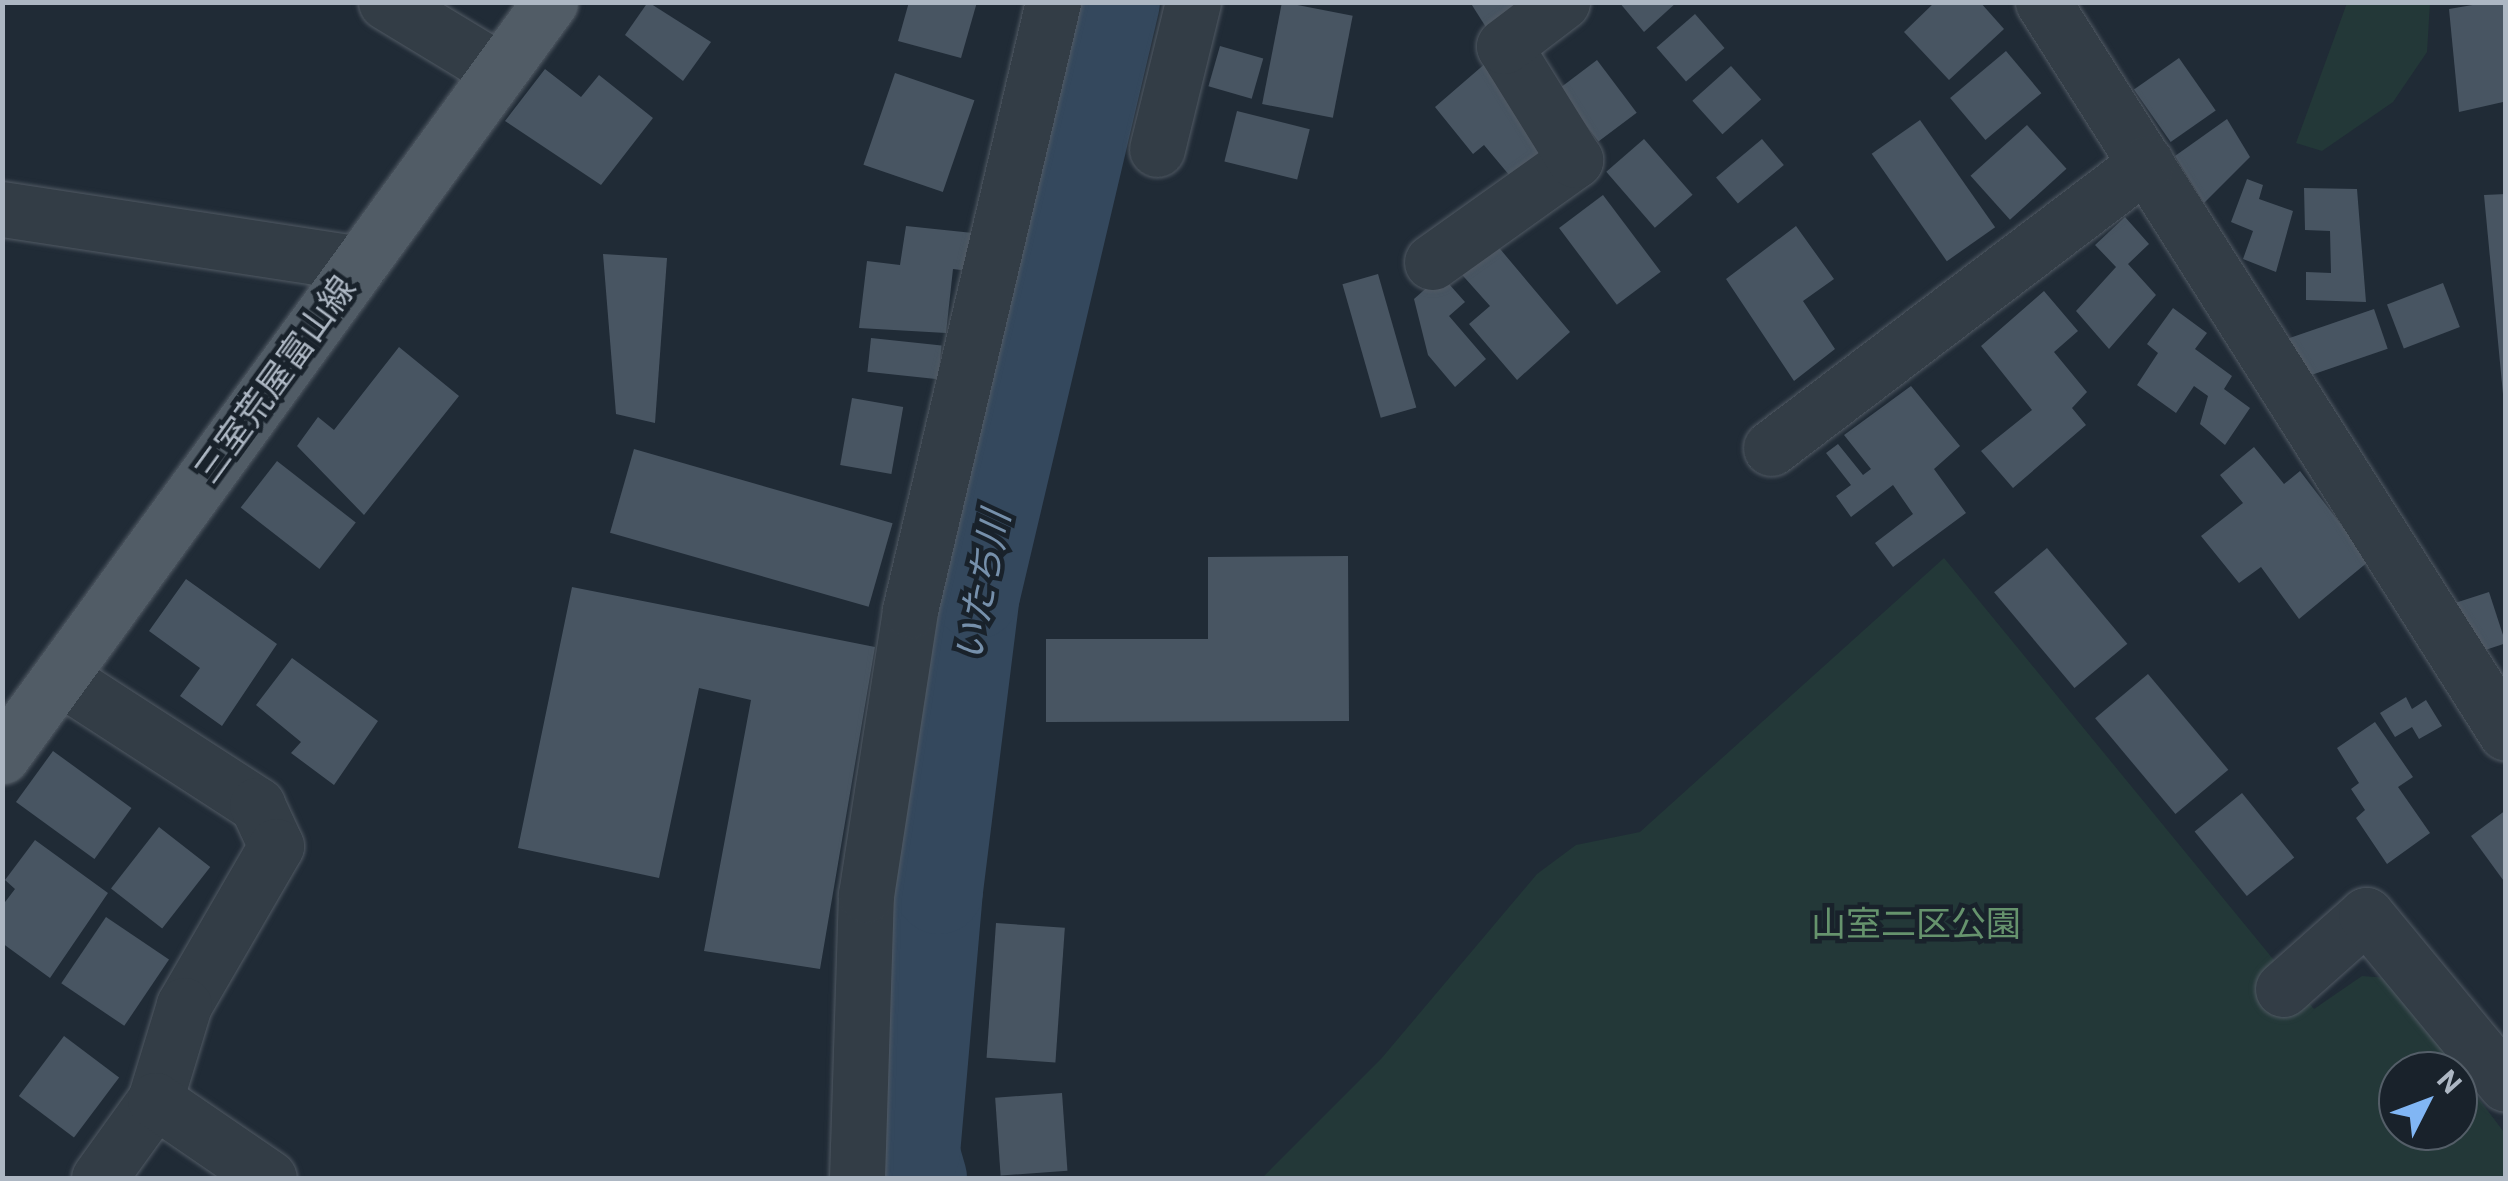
<!DOCTYPE html>
<html>
<head>
<meta charset="utf-8">
<style>
	body { margin:0 }
	#map { position:relative; width:2508px; height:1181px; overflow:hidden; background:#202b36; font-family:Roboto,"Noto Sans JP",sans-serif }
	div>[style] { position:absolute }
	.green>* { inset:0; background:#233838 }
	.river>* { height:88px; margin:-44px; padding:0 44px; transform-origin:44px; border-radius:44px; background:#34485d }
	.building>* { inset:0; background:#485562; transform-origin:0 0 }
	.roads { filter:drop-shadow(0 0 2px #515a64) drop-shadow(0 0 2px #515a64) }
	.minor>* { height:55px; margin:-27.5px; padding:0 27.5px; transform-origin:27.5px; border-radius:27.5px; background:#333d46 }
	.major>* { height:55px; margin:-27.5px; padding:0 27.5px; transform-origin:27.5px; border-radius:27.5px; background:#515c66 }
	span { translate:-50% -50%; white-space:nowrap; text-align:center; line-height:1.15; -webkit-text-stroke:9px #19222b; paint-order:stroke }
	.street-label { font-size:35px; color:#adb7c3 }
	.park-label { font-size:35px; color:#66936d }
	.water-label { font-size:38px; color:#7690ab; font-style:italic }
	.frame { position:absolute; inset:0; border:5px solid #adb7c3; pointer-events:none }
	.north { position:absolute; left:2378px; top:1051px; width:100px; height:100px; box-sizing:border-box; background:#19222b; border:2px solid #545e68; border-radius:50%; rotate:48deg; font-size:28px; font-weight:700; line-height:40px; text-align:center; color:#adb7c3 }
	.north::after { content:''; display:block; margin:auto; width:35px; height:45px; background:#81b6f4; clip-path:polygon(50% 0,100% 100%,50% 72%,0 100%) }
</style>
</head>
<body>
<div id="map">
	<div class="green">
		<div style="clip-path:polygon(2347px 3px,2430px 3px,2427px 52px,2393px 102px,2322px 151px,2296px 143px)"></div>
		<div style="clip-path:polygon(1944px 558px,2314px 1009px,2362px 976px,2388px 978px,2458px 1071px,2398px 1071px,2398px 1131px,2458px 1131px,2458px 1071px,2506px 1135px,2505px 1178px,1262px 1178px,1381px 1059px,1537px 874px,1576px 845px,1640px 832px)"></div>
	</div>
	<div class="river">
		<div style="left:923px;top:1178px;width:26px;rotate:-106deg"></div>
		<div style="left:916px;top:1153px;width:264px;rotate:-85deg"></div>
		<div style="left:939px;top:890px;width:297px;rotate:-82.9deg"></div>
		<div style="left:976px;top:595px;width:609px;rotate:-76.72deg"></div>
	</div>
	<div class="building">
		<div style="clip-path:polygon(648px 2px,711px 42px,683px 81px,625px 35px)"></div>
		<div style="clip-path:polygon(909px 2px,977px 2px,961px 58px,898px 41px)"></div>
		<div style="left:1282px;top:2px;width:72px;height:104px;rotate:11deg"></div>
		<div style="clip-path:polygon(1470px 2px,1526px 2px,1489px 32px)"></div>
		<div style="clip-path:polygon(1619px 2px,1677px 2px,1644px 32px)"></div>
		<div style="clip-path:polygon(1935px 2px,1980px 2px,2004px 29px,1949px 80px,1904px 32px)"></div>
		<div style="clip-path:polygon(2490px 2px,2506px 2px,2503px 102px,2459px 112px,2449px 9px)"></div>
		<div style="left:1695px;top:14px;width:45px;height:51px;rotate:49deg"></div>
		<div style="left:1220px;top:46px;width:45px;height:42px;rotate:16deg"></div>
		<div style="left:2006px;top:51px;width:55px;height:73px;rotate:50deg"></div>
		<div style="left:2179px;top:58px;width:64px;height:55px;rotate:55deg"></div>
		<div style="left:1597px;top:60px;width:66px;height:48px;rotate:53deg"></div>
		<div style="clip-path:polygon(1487px 62px,1556px 146px,1515px 182px,1484px 145px,1473px 154px,1435px 107px)"></div>
		<div style="left:1731px;top:66px;width:45px;height:52px;rotate:48deg"></div>
		<div style="clip-path:polygon(545px 69px,581px 97px,599px 75px,653px 118px,601px 185px,505px 121px)"></div>
		<div style="left:895px;top:73px;width:84px;height:97px;rotate:19deg"></div>
		<div style="left:1237px;top:111px;width:75px;height:52px;rotate:14deg"></div>
		<div style="clip-path:polygon(2227px 119px,2250px 157px,2204px 203px,2175px 156px)"></div>
		<div style="left:1920px;top:120px;width:131px;height:59px;rotate:55deg"></div>
		<div style="left:2027px;top:125px;width:59px;height:76px;rotate:48deg"></div>
		<div style="left:1644px;top:139px;width:74px;height:50px;rotate:49deg"></div>
		<div style="left:1762px;top:139px;width:34px;height:60px;rotate:50deg"></div>
		<div style="clip-path:polygon(2247px 179px,2263px 185px,2259px 199px,2293px 211px,2276px 272px,2243px 259px,2253px 231px,2231px 222px)"></div>
		<div style="clip-path:polygon(2304px 188px,2357px 189px,2366px 302px,2306px 300px,2306px 272px,2331px 273px,2330px 231px,2305px 230px)"></div>
		<div style="clip-path:polygon(2506px 194px,2506px 394px,2503px 394px,2484px 195px)"></div>
		<div style="left:1603px;top:195px;width:96px;height:55px;rotate:53deg"></div>
		<div style="clip-path:polygon(2125px 217px,2149px 244px,2128px 264px,2156px 295px,2109px 349px,2076px 311px,2116px 267px,2095px 245px)"></div>
		<div style="clip-path:polygon(906px 226px,973px 233px,969px 271px,953px 269px,946px 333px,859px 328px,867px 261px,900px 265px)"></div>
		<div style="clip-path:polygon(1796px 226px,1834px 279px,1803px 301px,1835px 349px,1794px 381px,1726px 279px)"></div>
		<div style="clip-path:polygon(1490px 237px,1570px 332px,1517px 380px,1469px 324px,1490px 306px,1456px 268px)"></div>
		<div style="clip-path:polygon(603px 254px,667px 258px,655px 423px,616px 414px)"></div>
		<div style="left:1378px;top:274px;width:139px;height:37px;rotate:74deg"></div>
		<div style="clip-path:polygon(1441px 275px,1465px 302px,1449px 316px,1486px 359px,1455px 387px,1428px 355px,1414px 299px)"></div>
		<div style="left:2443px;top:283px;width:47px;height:60px;rotate:69deg"></div>
		<div style="clip-path:polygon(2044px 291px,2078px 331px,2054px 352px,2087px 392px,2072px 408px,2086px 425px,2013px 488px,1981px 451px,2032px 410px,1981px 346px)"></div>
		<div style="clip-path:polygon(2173px 308px,2207px 333px,2195px 349px,2232px 376px,2224px 389px,2250px 408px,2225px 445px,2200px 424px,2208px 396px,2194px 386px,2176px 413px,2137px 385px,2158px 353px,2147px 344px)"></div>
		<div style="left:2374px;top:309px;width:42px;height:90px;rotate:71deg"></div>
		<div style="left:871px;top:338px;width:71px;height:34px;rotate:6deg"></div>
		<div style="clip-path:polygon(399px 347px,459px 396px,364px 515px,297px 446px,318px 417px,334px 430px)"></div>
		<div style="clip-path:polygon(1911px 386px,1960px 446px,1934px 469px,1966px 513px,1893px 567px,1875px 543px,1913px 514px,1893px 485px,1851px 517px,1836px 496px,1851px 485px,1826px 453px,1838px 444px,1863px 475px,1871px 469px,1844px 435px)"></div>
		<div style="left:852px;top:398px;width:52px;height:68px;rotate:10deg"></div>
		<div style="clip-path:polygon(2254px 447px,2284px 484px,2300px 471px,2369px 561px,2299px 619px,2261px 567px,2239px 583px,2201px 536px,2243px 503px,2220px 475px)"></div>
		<div style="left:634px;top:449px;width:269px;height:87px;rotate:16deg"></div>
		<div style="left:277px;top:461px;width:100px;height:59px;rotate:38deg"></div>
		<div style="left:2047px;top:548px;width:125px;height:69px;rotate:50deg"></div>
		<div style="clip-path:polygon(1348px 556px,1349px 721px,1046px 722px,1046px 639px,1208px 639px,1208px 557px)"></div>
		<div style="clip-path:polygon(186px 579px,277px 644px,222px 726px,180px 696px,200px 668px,149px 631px)"></div>
		<div style="clip-path:polygon(572px 587px,875px 647px,820px 969px,704px 951px,751px 700px,699px 688px,659px 878px,518px 848px)"></div>
		<div style="left:2489px;top:592px;width:54px;height:39px;rotate:72deg"></div>
		<div style="clip-path:polygon(292px 658px,378px 721px,334px 785px,291px 753px,301px 742px,256px 705px)"></div>
		<div style="left:2148px;top:674px;width:125px;height:69px;rotate:50deg"></div>
		<div style="clip-path:polygon(2406px 697px,2412px 709px,2426px 700px,2442px 726px,2419px 739px,2412px 727px,2395px 737px,2380px 713px)"></div>
		<div style="clip-path:polygon(2375px 722px,2413px 777px,2398px 787px,2430px 833px,2387px 864px,2356px 818px,2365px 810px,2351px 789px,2359px 783px,2337px 748px)"></div>
		<div style="left:53px;top:751px;width:97px;height:63px;rotate:36deg"></div>
		<div style="left:2242px;top:793px;width:83px;height:61px;rotate:51deg"></div>
		<div style="clip-path:polygon(2506px 810px,2506px 884px,2471px 836px)"></div>
		<div style="left:159px;top:827px;width:65px;height:78px;rotate:38deg"></div>
		<div style="clip-path:polygon(35px 840px,108px 893px,50px 978px,2px 943px,2px 906px,15px 889px,5px 880px)"></div>
		<div style="left:106px;top:917px;width:76px;height:80px;rotate:34deg"></div>
		<div style="left:996px;top:923px;width:69px;height:135px;rotate:4deg"></div>
		<div style="left:64px;top:1036px;width:69px;height:75px;rotate:37deg"></div>
		<div style="left:1062px;top:1093px;width:78px;height:67px;rotate:86deg"></div>
	</div>
	<div class="roads">
		<div class="minor">
			<div style="left:386px;top:2px;width:133px;rotate:31.2deg"></div>
			<div style="left:2043px;top:2px;width:865px;rotate:57.65deg"></div>
			<div style="left:1157px;top:149px;width:151px;rotate:-76.2deg"></div>
			<div style="left:2px;top:209px;width:362px;rotate:8.7deg"></div>
			<div style="left:1432px;top:262px;width:176px;rotate:-35.5deg"></div>
			<div style="left:1575px;top:160px;width:134px;rotate:-121.9deg"></div>
			<div style="left:1504px;top:46px;width:73px;rotate:-37.2deg"></div>
			<div style="left:1771px;top:448px;width:471px;rotate:-37.2deg"></div>
			<div style="left:61px;top:678px;width:234px;rotate:32.9deg"></div>
			<div style="left:257px;top:805px;width:45px;rotate:65.1deg"></div>
			<div style="left:276px;top:846px;width:184px;rotate:120.1deg"></div>
			<div style="left:184px;top:1005px;width:99px;rotate:107deg"></div>
			<div style="left:155px;top:1100px;width:96px;rotate:125.7deg"></div>
			<div style="left:2283px;top:989px;width:111px;rotate:-41.7deg"></div>
			<div style="left:2366px;top:915px;width:219px;rotate:50.4deg"></div>
			<div style="left:155px;top:1100px;width:138px;rotate:34.4deg"></div>
			<div style="left:857px;top:1178px;width:283px;rotate:-88.2deg"></div>
			<div style="left:866px;top:895px;width:288px;rotate:-81.2deg"></div>
			<div style="left:910px;top:610px;width:625px;rotate:-76.76deg"></div>
		</div>
		<div class="major">
			<div style="left:2px;top:756px;width:932px;rotate:-53.99deg"></div>
		</div>
	</div>
	<div class="street-label">
		<span style="left:276px;top:380px;rotate:-54deg">三室荒屋富山線</span>
	</div>
	<div class="park-label">
		<span style="left:1916px;top:925px">山室二区公園</span>
	</div>
	<div class="water-label">
		<span style="left:983px;top:586px;rotate:-79deg">いたち川</span>
	</div>
	<div class="frame"></div>
	<div class="north">N</div>
</div>
</body>
</html>
